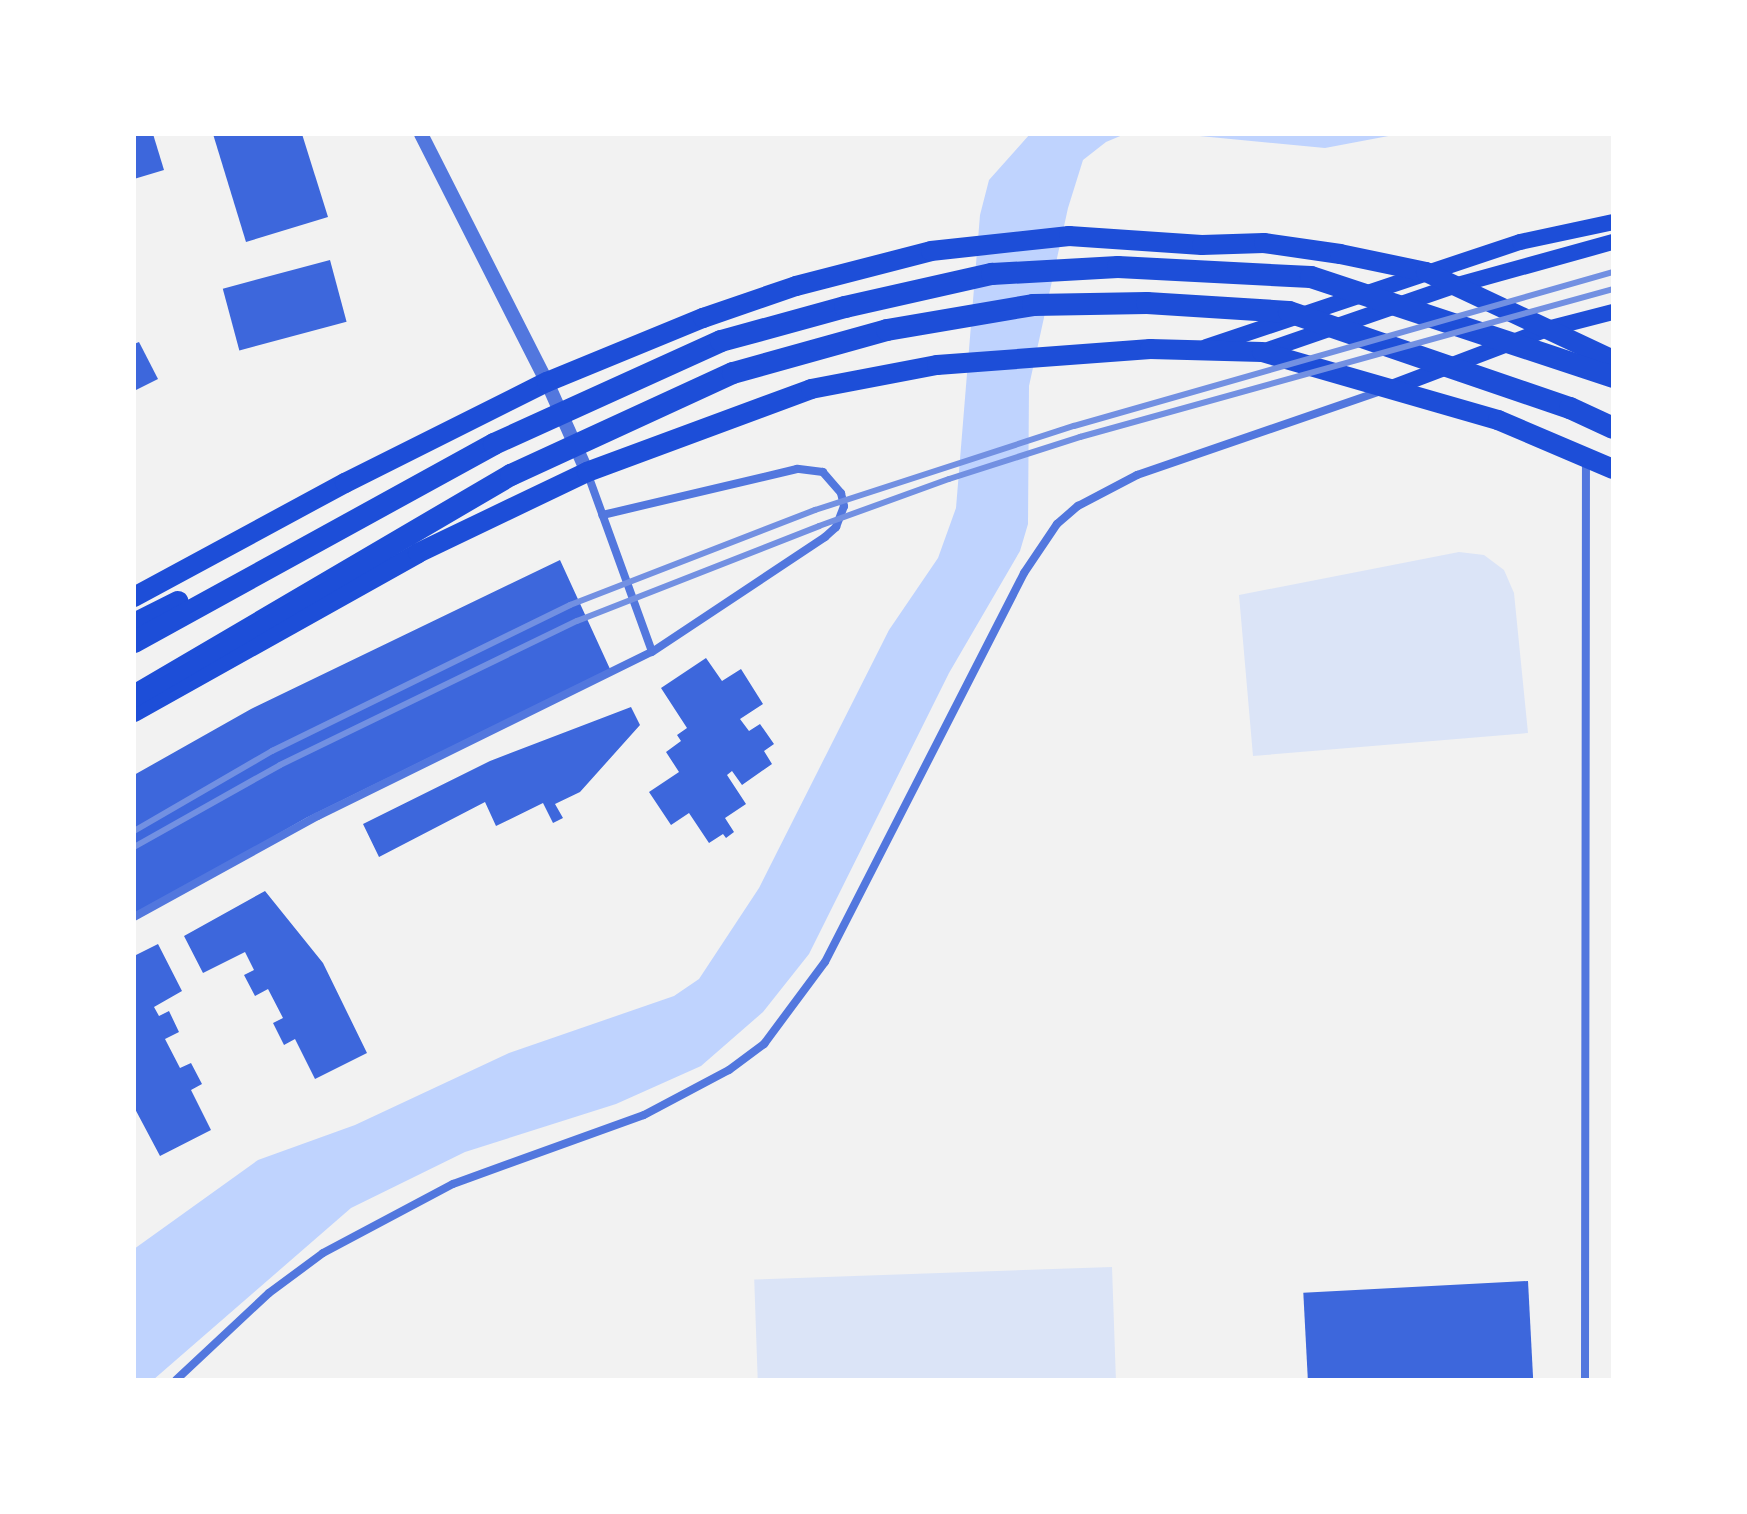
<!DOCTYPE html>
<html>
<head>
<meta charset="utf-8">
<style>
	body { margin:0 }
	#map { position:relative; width:1747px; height:1514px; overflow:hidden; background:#f2f2f2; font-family:"Work Sans",sans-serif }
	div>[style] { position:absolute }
	.green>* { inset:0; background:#dbe4f7; transform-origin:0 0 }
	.water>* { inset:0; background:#bfd3fe }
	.building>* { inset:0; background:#3d67dc; transform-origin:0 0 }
	.minor>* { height:8px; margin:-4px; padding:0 4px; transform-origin:4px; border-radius:4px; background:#5277de }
	.tertiary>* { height:14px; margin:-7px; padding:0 7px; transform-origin:7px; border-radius:7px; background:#5277de }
	.secondary>* { height:16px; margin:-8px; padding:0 8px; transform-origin:8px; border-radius:8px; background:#1d4ed8 }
	.primary>* { height:20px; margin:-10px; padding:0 10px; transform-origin:10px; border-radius:10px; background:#1d4ed8 }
	.trunk>* { height:22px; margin:-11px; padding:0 11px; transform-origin:11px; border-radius:11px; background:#1d4ed8 }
	.rail>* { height:6px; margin:-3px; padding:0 3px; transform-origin:3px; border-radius:3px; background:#7290e2 }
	span { translate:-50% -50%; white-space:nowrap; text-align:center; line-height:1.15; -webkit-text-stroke:6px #fff; paint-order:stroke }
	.frame { position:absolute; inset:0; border:136px solid #fff; pointer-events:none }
</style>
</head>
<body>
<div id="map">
	<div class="green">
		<div style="clip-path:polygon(1459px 552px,1484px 555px,1504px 570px,1514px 593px,1528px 733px,1253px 756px,1239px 595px)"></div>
		<div style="left:1112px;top:1267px;width:113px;height:358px;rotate:88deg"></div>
	</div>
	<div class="water">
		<div style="clip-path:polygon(1030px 134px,1125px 134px,1106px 142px,1083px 160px,1068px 208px,1029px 386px,1028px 524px,1020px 551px,949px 673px,809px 954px,763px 1012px,701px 1066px,616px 1104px,465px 1152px,351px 1208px,153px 1380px,134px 1380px,134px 1249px,258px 1160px,355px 1125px,509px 1053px,674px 996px,699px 979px,759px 888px,889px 630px,938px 558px,956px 508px,980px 215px,989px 180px)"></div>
		<div style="clip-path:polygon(1179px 134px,1399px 134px,1325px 148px)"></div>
	</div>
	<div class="building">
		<div style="clip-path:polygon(134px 134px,153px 134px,164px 170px,134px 179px)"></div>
		<div style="clip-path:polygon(213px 134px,302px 134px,328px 217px,246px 242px)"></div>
		<div style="left:330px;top:260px;width:64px;height:111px;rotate:75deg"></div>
		<div style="clip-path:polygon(139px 342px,158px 379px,134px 391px,134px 344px)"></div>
		<div style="clip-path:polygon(560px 560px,610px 669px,306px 818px,134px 916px,134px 775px,251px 709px)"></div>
		<div style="clip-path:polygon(706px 658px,722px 681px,741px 669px,763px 704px,740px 719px,749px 731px,760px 724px,774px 744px,764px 751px,772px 764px,742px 785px,732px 771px,727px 775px,746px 804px,725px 818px,734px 832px,726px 838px,723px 834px,709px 843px,689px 813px,671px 825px,649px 792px,679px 772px,666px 752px,681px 741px,677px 735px,687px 728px,661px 688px)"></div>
		<div style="clip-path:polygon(631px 707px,640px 725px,580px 792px,555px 804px,563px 818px,553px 823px,543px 803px,496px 826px,485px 802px,379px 857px,363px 824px,490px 761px)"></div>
		<div style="clip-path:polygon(265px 891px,323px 963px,367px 1053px,315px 1079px,295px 1039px,284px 1045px,273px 1023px,283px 1018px,268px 989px,255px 996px,244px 975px,254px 970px,245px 952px,203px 973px,184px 936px)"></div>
		<div style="clip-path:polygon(158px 944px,182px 991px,154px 1007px,159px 1016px,169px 1011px,179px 1032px,165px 1039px,180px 1068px,191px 1063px,202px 1084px,191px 1090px,211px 1130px,160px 1156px,134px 1107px,134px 956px)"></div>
		<div style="left:1528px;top:1281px;width:99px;height:225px;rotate:87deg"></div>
	</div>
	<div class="minor">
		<div style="left:587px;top:472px;width:191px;rotate:70.1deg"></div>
		<div style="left:134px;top:917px;width:210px;rotate:-28.8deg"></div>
		<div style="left:318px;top:816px;width:372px;rotate:-26.2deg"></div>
		<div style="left:652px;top:652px;width:208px;rotate:-33.6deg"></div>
		<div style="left:825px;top:537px;width:15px;rotate:-42deg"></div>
		<div style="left:836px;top:527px;width:22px;rotate:-69deg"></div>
		<div style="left:844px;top:506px;width:13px;rotate:-103deg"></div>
		<div style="left:841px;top:493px;width:28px;rotate:-131deg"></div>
		<div style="left:823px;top:472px;width:26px;rotate:-173deg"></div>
		<div style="left:797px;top:469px;width:200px;rotate:166.7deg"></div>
		<div style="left:176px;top:1380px;width:127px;rotate:-43.1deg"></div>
		<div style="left:269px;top:1293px;width:67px;rotate:-36.5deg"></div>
		<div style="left:323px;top:1253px;width:147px;rotate:-28deg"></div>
		<div style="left:453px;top:1184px;width:203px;rotate:-19.9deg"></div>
		<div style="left:644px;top:1115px;width:96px;rotate:-27.9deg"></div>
		<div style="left:729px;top:1070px;width:44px;rotate:-36.6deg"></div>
		<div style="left:764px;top:1044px;width:102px;rotate:-53.4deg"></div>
		<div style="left:825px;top:962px;width:437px;rotate:-62.9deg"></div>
		<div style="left:1024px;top:573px;width:59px;rotate:-56deg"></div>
		<div style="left:1057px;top:524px;width:28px;rotate:-41deg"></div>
		<div style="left:1078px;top:506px;width:67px;rotate:-27.7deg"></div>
		<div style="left:1137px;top:475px;width:258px;rotate:-19deg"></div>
		<div style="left:1585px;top:1380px;width:919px;rotate:-89.94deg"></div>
	</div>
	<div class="tertiary">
		<div style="left:421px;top:134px;width:278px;rotate:63.1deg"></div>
		<div style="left:547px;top:382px;width:98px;rotate:66deg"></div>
	</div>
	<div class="secondary">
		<div style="left:1206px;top:347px;width:331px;rotate:-18.5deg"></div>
		<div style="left:1520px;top:242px;width:95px;rotate:-12.1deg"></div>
		<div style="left:1262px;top:352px;width:203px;rotate:-19deg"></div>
		<div style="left:1454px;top:286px;width:165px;rotate:-15.5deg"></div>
		<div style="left:1389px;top:389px;width:169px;rotate:-20.8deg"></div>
		<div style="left:1547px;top:329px;width:68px;rotate:-14.4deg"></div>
	</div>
	<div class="primary">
		<div style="left:134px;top:597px;width:240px;rotate:-28.4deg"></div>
		<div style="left:345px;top:483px;width:226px;rotate:-26.6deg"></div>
		<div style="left:547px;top:382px;width:169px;rotate:-22.3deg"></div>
		<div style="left:703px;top:318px;width:98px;rotate:-19deg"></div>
		<div style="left:796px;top:286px;width:139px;rotate:-14.5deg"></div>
		<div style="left:931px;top:251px;width:139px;rotate:-6.2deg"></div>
		<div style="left:1069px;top:236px;width:133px;rotate:3.9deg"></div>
		<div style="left:1202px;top:245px;width:62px;rotate:-1.8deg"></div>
		<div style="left:1264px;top:243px;width:77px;rotate:8.2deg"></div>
		<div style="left:1340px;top:254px;width:88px;rotate:11.8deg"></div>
		<div style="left:1426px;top:272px;width:207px;rotate:25.2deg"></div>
		<div style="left:134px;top:712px;width:325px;rotate:-29.2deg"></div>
		<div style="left:418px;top:553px;width:187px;rotate:-25.6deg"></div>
		<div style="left:587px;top:472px;width:239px;rotate:-20.3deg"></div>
		<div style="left:811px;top:389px;width:128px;rotate:-10.8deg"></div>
		<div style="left:937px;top:365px;width:214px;rotate:-4.3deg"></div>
		<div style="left:1150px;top:349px;width:112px;rotate:1.5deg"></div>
		<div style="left:1262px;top:352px;width:246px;rotate:16.1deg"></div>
		<div style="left:1498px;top:420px;width:125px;rotate:23.1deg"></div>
	</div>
	<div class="trunk">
		<div style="left:134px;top:624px;width:49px;rotate:-26.6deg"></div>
		<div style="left:134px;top:642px;width:411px;rotate:-28.8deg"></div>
		<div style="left:494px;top:444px;width:249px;rotate:-24.4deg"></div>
		<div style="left:721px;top:341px;width:129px;rotate:-15.3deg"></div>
		<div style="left:845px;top:307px;width:151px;rotate:-12.7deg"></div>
		<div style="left:992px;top:274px;width:126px;rotate:-3.2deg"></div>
		<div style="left:1118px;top:267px;width:193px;rotate:3deg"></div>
		<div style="left:1311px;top:277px;width:318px;rotate:18.3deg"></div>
		<div style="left:134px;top:696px;width:437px;rotate:-30.4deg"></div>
		<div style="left:511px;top:475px;width:244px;rotate:-24.7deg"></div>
		<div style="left:733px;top:373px;width:160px;rotate:-15.6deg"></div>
		<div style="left:887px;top:330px;width:148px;rotate:-9.7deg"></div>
		<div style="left:1033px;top:305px;width:114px;rotate:-1deg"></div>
		<div style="left:1147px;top:303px;width:142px;rotate:3.6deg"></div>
		<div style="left:1289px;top:312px;width:297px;rotate:18.9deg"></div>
		<div style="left:1570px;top:408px;width:47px;rotate:24.9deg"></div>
	</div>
	<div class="rail">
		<div style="left:134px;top:831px;width:160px;rotate:-30.1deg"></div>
		<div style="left:272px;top:751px;width:332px;rotate:-26.1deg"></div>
		<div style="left:570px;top:605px;width:263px;rotate:-21.2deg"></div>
		<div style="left:815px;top:510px;width:272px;rotate:-18deg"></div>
		<div style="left:1074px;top:426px;width:561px;rotate:-15.95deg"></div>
		<div style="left:134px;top:847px;width:167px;rotate:-29.3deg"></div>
		<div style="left:280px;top:765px;width:330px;rotate:-25.9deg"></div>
		<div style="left:577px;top:621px;width:260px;rotate:-21.4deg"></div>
		<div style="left:819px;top:526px;width:138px;rotate:-19.9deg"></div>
		<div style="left:949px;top:479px;width:138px;rotate:-17.8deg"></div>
		<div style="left:1080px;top:437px;width:553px;rotate:-15.52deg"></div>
	</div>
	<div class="frame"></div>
</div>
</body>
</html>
